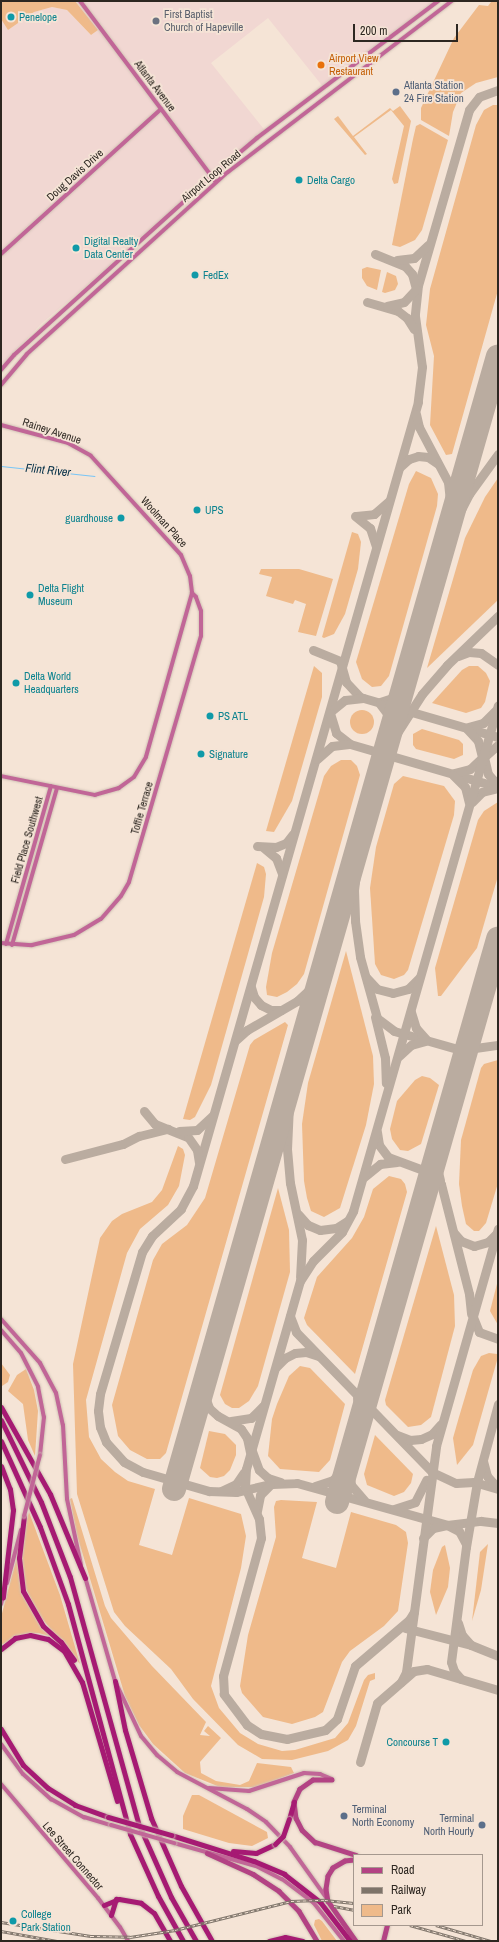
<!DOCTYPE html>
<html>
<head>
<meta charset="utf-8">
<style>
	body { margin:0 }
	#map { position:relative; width:499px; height:1942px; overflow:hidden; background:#f5e4d6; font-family:"Archivo Narrow",sans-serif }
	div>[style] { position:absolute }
	.commercial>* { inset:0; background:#f1d7d2 }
	.green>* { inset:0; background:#efba8a }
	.round { border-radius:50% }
	.stream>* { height:1px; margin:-0.5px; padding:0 0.5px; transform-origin:0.5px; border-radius:0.5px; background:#78c5f6 }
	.taxiway>* { height:9px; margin:-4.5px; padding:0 4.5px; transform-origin:4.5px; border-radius:4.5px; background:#baaca0 }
	.runway>* { height:24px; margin:-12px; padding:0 12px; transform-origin:12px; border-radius:12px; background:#baaca0 }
	.roads { filter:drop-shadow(0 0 1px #d1c2b5) drop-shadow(0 0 1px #d1c2b5) }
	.secondary>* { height:4px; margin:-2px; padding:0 2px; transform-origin:2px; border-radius:2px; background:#c16697 }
	.primary>* { height:4.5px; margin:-2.25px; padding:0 2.25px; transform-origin:2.25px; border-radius:2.25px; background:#b34384 }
	.highway>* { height:5px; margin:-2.5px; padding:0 2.5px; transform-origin:2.5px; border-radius:2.5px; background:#a61a73 }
	.rail>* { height:2.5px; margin-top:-1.25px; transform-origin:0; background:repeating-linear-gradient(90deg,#f5e4d6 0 3px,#7e746a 0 6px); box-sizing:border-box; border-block:1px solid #7e746a }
	.bridges { filter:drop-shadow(0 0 1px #d1c2b5) drop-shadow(0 0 1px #d1c2b5) }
	.secondary-bridge>* { height:4px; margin:-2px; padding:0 2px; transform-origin:2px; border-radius:2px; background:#c16697 }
	.highway-bridge>* { height:5px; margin:-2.5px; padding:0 2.5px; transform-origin:2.5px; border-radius:2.5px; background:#a61a73 }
	.dots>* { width:11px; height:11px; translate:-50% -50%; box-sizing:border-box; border:2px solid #f5e4d6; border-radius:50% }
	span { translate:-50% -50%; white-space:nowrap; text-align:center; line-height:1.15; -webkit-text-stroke:3.5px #f5e4d6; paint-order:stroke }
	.worship-label { font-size:11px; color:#5b616d }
	.left { translate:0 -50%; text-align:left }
	.culture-label { font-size:11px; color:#0d838f }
	.right { translate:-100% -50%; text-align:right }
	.food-label { font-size:11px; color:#c56008 }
	.street-label { font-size:11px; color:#2d2721 }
	.service-label { font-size:11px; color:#4e5e75 }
	.water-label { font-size:12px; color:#002d45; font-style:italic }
	.frame { position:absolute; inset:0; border:2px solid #2d2721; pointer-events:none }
	.legend { position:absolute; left:353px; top:1854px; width:130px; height:72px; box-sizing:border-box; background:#f5e4d6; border:1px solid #a5988e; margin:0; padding:5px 7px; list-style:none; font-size:12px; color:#2d2721 }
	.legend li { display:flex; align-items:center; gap:8px; height:20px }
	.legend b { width:20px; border:1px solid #a5988e }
	.scale { position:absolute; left:353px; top:24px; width:105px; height:18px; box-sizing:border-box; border:2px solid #2d2721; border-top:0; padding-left:5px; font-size:12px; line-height:14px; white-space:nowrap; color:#2d2721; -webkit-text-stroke:3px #f5e4d6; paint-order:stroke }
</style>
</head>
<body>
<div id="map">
	<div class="commercial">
		<div style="clip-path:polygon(75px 1px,434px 1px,324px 88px,268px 18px,211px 63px,267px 133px,41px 324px,1px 366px,1px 19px,8px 30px,34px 12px,52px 7px,67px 10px,91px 35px,98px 30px)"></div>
	</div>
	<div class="green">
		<div style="clip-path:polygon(4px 1px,75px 1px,98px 30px,91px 35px,67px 10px,52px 7px,34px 12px,8px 30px,1px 19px,1px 3px)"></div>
		<div style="clip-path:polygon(487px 1px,498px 1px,498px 77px,476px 83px,461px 93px,453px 112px,449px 136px,421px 120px,421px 108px,454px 38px,479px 5px,488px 6px,491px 2px)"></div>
		<div style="clip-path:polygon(493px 105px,498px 105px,498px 290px,452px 454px,446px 455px,430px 425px,434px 356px,426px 325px,430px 289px,476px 125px,484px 110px)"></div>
		<div style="clip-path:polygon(400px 106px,411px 121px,398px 183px,394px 184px,392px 179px,404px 126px,391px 110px,354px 137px,367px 154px,365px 155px,334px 119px,338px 116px,353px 136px,390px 108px,393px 111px)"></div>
		<div style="clip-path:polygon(420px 124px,448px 140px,422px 230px,415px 240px,400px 247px,392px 245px,413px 139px,416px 126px)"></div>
		<div style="clip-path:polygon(367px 267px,381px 270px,377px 290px,367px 286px,362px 278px,362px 269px)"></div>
		<div style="clip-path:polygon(387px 272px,396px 276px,398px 284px,395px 290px,385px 293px,382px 292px)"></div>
		<div style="clip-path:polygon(416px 471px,431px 478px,438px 494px,437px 506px,389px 676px,381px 686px,372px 687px,362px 679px,356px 662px,409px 484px)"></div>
		<div style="clip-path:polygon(498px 478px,498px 600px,427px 668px,465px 538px,485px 497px)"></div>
		<div style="clip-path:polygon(352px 532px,358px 534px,361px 542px,358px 569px,345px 614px,334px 634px,324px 638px,322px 637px)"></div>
		<div style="clip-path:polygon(261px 569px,299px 569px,333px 579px,316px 636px,298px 632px,306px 604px,295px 600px,293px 604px,266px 596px,272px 577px,259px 574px)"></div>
		<div style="clip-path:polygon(314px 666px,322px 673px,322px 697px,292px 801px,274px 832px,266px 831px)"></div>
		<div style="clip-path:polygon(469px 666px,478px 666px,486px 673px,490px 681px,485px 702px,481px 708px,466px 713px,432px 703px,462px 670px)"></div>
		<div class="round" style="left:350px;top:710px;width:24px;height:24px"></div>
		<div style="clip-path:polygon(422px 729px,459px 740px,463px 744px,463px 755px,454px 759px,416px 749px,413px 745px,413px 734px)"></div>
		<div style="clip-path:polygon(341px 760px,351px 760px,357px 766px,360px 775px,304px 974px,297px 984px,287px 992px,277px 997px,267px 995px,266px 987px,272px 953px,324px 776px,331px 766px)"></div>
		<div style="clip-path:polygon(403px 776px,444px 786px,455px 801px,454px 815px,408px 970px,404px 975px,394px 979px,381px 975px,375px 964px,370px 888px,376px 847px,394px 784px)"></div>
		<div style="clip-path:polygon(498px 802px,498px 876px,477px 948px,441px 996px,438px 996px,435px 968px,478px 820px,484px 811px)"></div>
		<div style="clip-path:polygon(257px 863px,264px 867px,266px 874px,264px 897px,211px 1085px,195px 1117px,190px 1120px,183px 1119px)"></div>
		<div style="clip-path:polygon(346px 951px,373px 1056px,374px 1084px,366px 1125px,340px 1208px,324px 1217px,311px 1211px,307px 1198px,304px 1181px,302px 1124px,308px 1083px)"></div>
		<div style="clip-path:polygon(285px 1022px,288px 1025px,166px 1453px,160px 1459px,147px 1459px,130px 1450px,118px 1436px,112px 1405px,153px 1260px,162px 1244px,187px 1225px,205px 1198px,250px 1045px,254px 1040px)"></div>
		<div style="clip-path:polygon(498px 1060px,498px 1183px,486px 1223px,479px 1231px,474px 1231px,466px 1224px,462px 1206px,459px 1184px,461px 1140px,481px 1068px,484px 1064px)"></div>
		<div style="clip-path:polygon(422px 1076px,430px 1078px,439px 1085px,421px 1144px,408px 1151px,400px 1150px,392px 1139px,390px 1129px,397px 1101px,415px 1080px)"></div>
		<div style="clip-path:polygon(178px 1146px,183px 1149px,185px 1155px,179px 1186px,168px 1205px,140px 1229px,127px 1253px,86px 1400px,89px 1437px,101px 1459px,115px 1472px,128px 1481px,155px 1489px,139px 1545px,172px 1555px,189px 1498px,241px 1514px,246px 1536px,241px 1568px,211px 1686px,219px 1708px,240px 1733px,258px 1744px,282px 1751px,295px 1750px,335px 1738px,348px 1723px,364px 1680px,368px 1675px,375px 1673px,375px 1679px,370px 1681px,356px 1726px,348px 1740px,328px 1751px,292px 1760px,262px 1759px,238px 1745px,193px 1699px,171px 1669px,125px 1626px,114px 1612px,77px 1494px,73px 1364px,100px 1238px,112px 1221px,122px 1214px,152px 1202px,162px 1190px)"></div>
		<div style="clip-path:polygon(389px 1176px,401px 1179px,405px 1184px,407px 1192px,355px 1374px,307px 1325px,304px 1318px,317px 1277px,352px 1238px,364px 1217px,373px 1189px)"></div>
		<div style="clip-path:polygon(278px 1188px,289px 1230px,290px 1272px,258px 1386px,249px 1401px,239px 1408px,232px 1408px,225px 1404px,220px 1395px)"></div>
		<div style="clip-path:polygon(436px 1226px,454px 1295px,455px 1326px,431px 1417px,421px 1425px,408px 1427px,386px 1405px,385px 1400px)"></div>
		<div style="clip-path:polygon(498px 1280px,498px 1325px,490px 1311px)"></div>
		<div style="clip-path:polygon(489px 1353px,497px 1354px,498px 1357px,473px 1445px,457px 1465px,453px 1438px,459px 1417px,473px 1370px,481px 1356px)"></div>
		<div style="clip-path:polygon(1px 1363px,10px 1375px,8px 1382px,2px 1386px)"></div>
		<div style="clip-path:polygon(300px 1366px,310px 1368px,345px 1404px,330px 1460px,319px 1472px,280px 1469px,268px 1456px,272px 1419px,277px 1404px,289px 1376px)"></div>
		<div style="clip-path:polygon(26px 1369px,34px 1390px,38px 1411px,35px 1456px,28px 1440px,23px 1404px,8px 1391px,17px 1375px)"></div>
		<div style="clip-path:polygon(209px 1431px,225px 1434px,236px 1445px,236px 1455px,230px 1470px,224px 1476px,217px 1478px,210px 1477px,200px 1468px)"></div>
		<div style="clip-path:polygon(375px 1435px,413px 1474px,411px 1483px,404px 1492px,394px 1496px,367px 1485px,364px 1474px)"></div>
		<div style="clip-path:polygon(72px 1498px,105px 1606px,111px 1618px,152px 1666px,206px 1722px,200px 1735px,210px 1736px,204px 1731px,208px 1726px,221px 1738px,200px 1762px,201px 1773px,216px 1781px,240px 1785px,249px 1781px,257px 1763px,291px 1767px,294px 1773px,257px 1787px,220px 1787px,185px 1773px,153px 1744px,139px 1725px,125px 1696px,77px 1535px,70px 1499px)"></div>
		<div style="clip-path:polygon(281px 1500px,317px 1502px,302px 1558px,336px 1568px,351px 1512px,396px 1525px,406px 1532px,408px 1543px,398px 1611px,384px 1626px,350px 1651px,342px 1662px,323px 1712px,315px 1717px,292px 1724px,263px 1717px,242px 1693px,240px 1686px,248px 1635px,276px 1537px,274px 1507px,276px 1501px)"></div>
		<div style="clip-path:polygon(29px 1512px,60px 1595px,80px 1664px,39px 1615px,26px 1589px,21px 1560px,23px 1535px)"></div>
		<div style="clip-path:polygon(488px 1544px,481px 1590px,472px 1621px,480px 1552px)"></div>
		<div style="clip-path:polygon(445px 1545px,450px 1568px,448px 1587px,436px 1615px,430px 1592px,433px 1570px,442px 1547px)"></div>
		<div style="clip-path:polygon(17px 1557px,24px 1594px,54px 1637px,38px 1633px,24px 1634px,1px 1645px,1px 1617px)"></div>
		<div style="clip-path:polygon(192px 1795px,199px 1795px,267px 1832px,268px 1838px,252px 1846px,229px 1843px,183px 1829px,183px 1816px)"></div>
		<div style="clip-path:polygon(319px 1919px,322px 1921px,337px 1941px,322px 1941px,314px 1925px,315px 1920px)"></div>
	</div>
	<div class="stream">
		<div style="left:1px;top:466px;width:94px;rotate:6.1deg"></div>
	</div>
	<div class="taxiway">
		<div style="left:498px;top:90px;width:20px;rotate:160deg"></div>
		<div style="left:479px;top:97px;width:16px;rotate:128deg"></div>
		<div style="left:469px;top:110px;width:182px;rotate:106.2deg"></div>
		<div style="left:418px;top:285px;width:31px;rotate:96deg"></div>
		<div style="left:415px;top:316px;width:51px;rotate:82.2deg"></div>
		<div style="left:422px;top:367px;width:35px;rotate:97deg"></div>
		<div style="left:418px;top:402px;width:816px;rotate:106.01deg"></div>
		<div style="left:193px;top:1186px;width:26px;rotate:118deg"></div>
		<div style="left:181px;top:1209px;width:40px;rotate:137deg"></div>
		<div style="left:152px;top:1236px;width:19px;rotate:122deg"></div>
		<div style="left:142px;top:1252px;width:148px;rotate:106.5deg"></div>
		<div style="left:100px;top:1394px;width:17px;rotate:97deg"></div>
		<div style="left:98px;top:1411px;width:16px;rotate:83deg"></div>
		<div style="left:100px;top:1427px;width:16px;rotate:68deg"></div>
		<div style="left:106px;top:1442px;width:27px;rotate:48deg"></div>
		<div style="left:124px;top:1462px;width:21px;rotate:28deg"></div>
		<div style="left:143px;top:1472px;width:69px;rotate:16.1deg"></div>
		<div style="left:209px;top:1491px;width:27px;rotate:2deg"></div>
		<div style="left:236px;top:1492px;width:37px;rotate:-13deg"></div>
		<div style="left:272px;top:1484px;width:25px;rotate:-2deg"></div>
		<div style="left:297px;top:1483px;width:156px;rotate:15.6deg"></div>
		<div style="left:447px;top:1525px;width:34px;rotate:-7deg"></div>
		<div style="left:481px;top:1521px;width:17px;rotate:7deg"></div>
		<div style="left:375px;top:254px;width:32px;rotate:22deg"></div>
		<div style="left:405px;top:266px;width:11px;rotate:49deg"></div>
		<div style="left:412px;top:274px;width:16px;rotate:75deg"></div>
		<div style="left:397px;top:260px;width:17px;rotate:-7deg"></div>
		<div style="left:414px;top:258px;width:19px;rotate:-43deg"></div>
		<div style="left:367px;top:302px;width:32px;rotate:16deg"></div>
		<div style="left:398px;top:311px;width:11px;rotate:38deg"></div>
		<div style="left:407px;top:318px;width:13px;rotate:58deg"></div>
		<div style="left:387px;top:306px;width:17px;rotate:-13deg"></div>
		<div style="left:404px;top:302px;width:18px;rotate:-47deg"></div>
		<div style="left:416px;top:414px;width:13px;rotate:77deg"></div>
		<div style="left:419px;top:427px;width:62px;rotate:62.2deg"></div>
		<div style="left:448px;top:482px;width:36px;rotate:84deg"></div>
		<div style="left:400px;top:467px;width:12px;rotate:-42deg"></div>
		<div style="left:409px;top:459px;width:9px;rotate:-18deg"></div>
		<div style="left:418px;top:456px;width:10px;rotate:6deg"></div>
		<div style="left:428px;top:457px;width:11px;rotate:34deg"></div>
		<div style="left:355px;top:516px;width:19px;rotate:39deg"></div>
		<div style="left:370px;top:528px;width:19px;rotate:72deg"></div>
		<div style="left:356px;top:516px;width:18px;rotate:-6deg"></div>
		<div style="left:374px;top:514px;width:20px;rotate:-41deg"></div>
		<div style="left:446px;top:539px;width:51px;rotate:-62.9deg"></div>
		<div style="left:469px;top:494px;width:49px;rotate:-54.1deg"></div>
		<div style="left:313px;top:650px;width:29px;rotate:22deg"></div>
		<div style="left:340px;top:661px;width:22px;rotate:74deg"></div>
		<div style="left:346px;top:682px;width:21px;rotate:47deg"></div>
		<div style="left:360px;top:697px;width:144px;rotate:16.2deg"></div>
		<div style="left:458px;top:656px;width:12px;rotate:-20deg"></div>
		<div style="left:469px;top:652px;width:12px;rotate:5deg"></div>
		<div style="left:481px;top:653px;width:21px;rotate:35deg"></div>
		<div style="left:380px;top:702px;width:16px;rotate:-18deg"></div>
		<div style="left:395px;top:697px;width:13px;rotate:-51deg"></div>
		<div style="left:380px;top:704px;width:15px;rotate:53deg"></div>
		<div style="left:389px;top:716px;width:12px;rotate:76deg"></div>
		<div style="left:330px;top:712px;width:19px;rotate:-39deg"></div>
		<div style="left:345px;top:700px;width:18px;rotate:-6deg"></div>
		<div style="left:330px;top:713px;width:21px;rotate:73deg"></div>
		<div style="left:336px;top:733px;width:18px;rotate:38deg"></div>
		<div style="left:350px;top:744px;width:154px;rotate:16.2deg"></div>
		<div style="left:468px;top:727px;width:16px;rotate:-15deg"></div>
		<div style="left:483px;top:723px;width:17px;rotate:-45deg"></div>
		<div style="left:467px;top:729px;width:16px;rotate:47deg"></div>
		<div style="left:478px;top:741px;width:16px;rotate:76deg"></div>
		<div style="left:484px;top:757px;width:17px;rotate:77deg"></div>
		<div style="left:488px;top:774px;width:15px;rotate:48deg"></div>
		<div style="left:484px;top:757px;width:18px;rotate:-41deg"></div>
		<div style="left:317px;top:759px;width:20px;rotate:-41deg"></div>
		<div style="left:332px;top:746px;width:17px;rotate:-7deg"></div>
		<div style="left:454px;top:773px;width:16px;rotate:-14deg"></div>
		<div style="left:470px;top:769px;width:16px;rotate:-43deg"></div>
		<div style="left:378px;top:774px;width:45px;rotate:-65.1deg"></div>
		<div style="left:397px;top:733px;width:46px;rotate:-57.3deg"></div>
		<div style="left:422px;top:694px;width:38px;rotate:-49deg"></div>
		<div style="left:447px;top:665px;width:71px;rotate:-43.9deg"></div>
		<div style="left:453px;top:775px;width:17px;rotate:45deg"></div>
		<div style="left:465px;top:787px;width:16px;rotate:76deg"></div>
		<div style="left:472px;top:802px;width:14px;rotate:-45deg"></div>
		<div style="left:482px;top:792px;width:16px;rotate:-14deg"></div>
		<div style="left:360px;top:839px;width:51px;rotate:96.7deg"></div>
		<div style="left:354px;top:890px;width:31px;rotate:88deg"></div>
		<div style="left:355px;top:921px;width:36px;rotate:82deg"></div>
		<div style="left:360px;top:957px;width:63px;rotate:74.4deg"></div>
		<div style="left:377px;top:1018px;width:21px;rotate:37deg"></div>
		<div style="left:394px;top:1031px;width:70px;rotate:15.8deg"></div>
		<div style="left:461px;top:1050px;width:37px;rotate:-8deg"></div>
		<div style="left:257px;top:846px;width:19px;rotate:3deg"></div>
		<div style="left:276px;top:847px;width:11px;rotate:-22deg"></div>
		<div style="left:286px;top:843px;width:11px;rotate:-52deg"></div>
		<div style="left:264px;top:848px;width:16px;rotate:40deg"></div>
		<div style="left:276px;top:858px;width:17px;rotate:69deg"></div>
		<div style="left:366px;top:977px;width:16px;rotate:47deg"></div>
		<div style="left:377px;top:989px;width:16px;rotate:14deg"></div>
		<div style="left:393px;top:993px;width:16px;rotate:-15deg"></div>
		<div style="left:408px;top:989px;width:16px;rotate:-45deg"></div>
		<div style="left:251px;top:987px;width:10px;rotate:73deg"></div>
		<div style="left:254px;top:997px;width:11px;rotate:49deg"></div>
		<div style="left:261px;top:1005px;width:11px;rotate:27deg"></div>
		<div style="left:271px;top:1010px;width:10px"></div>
		<div style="left:411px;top:1012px;width:17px;rotate:73deg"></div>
		<div style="left:416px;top:1028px;width:15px;rotate:48deg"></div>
		<div style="left:375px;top:1017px;width:42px;rotate:76.3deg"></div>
		<div style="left:385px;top:1058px;width:25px;rotate:88deg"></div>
		<div style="left:236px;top:1040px;width:15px;rotate:-42deg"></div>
		<div style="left:247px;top:1030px;width:58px;rotate:-30.1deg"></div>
		<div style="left:297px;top:1001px;width:18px;rotate:-43deg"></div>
		<div style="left:310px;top:989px;width:22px;rotate:-58deg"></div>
		<div style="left:399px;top:1056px;width:16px;rotate:-43deg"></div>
		<div style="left:411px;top:1045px;width:15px;rotate:-16deg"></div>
		<div style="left:290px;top:1083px;width:66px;rotate:92.6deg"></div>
		<div style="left:287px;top:1149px;width:34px;rotate:85deg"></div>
		<div style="left:290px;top:1183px;width:58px;rotate:78.1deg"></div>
		<div style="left:302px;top:1240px;width:37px;rotate:93deg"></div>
		<div style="left:144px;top:1111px;width:17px;rotate:50deg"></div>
		<div style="left:155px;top:1124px;width:35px;rotate:22deg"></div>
		<div style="left:188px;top:1137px;width:16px;rotate:55deg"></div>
		<div style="left:197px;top:1150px;width:12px;rotate:81deg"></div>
		<div style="left:179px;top:1131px;width:18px;rotate:-3deg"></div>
		<div style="left:197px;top:1130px;width:21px;rotate:-43deg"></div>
		<div style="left:377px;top:1132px;width:13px;rotate:81deg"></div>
		<div style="left:379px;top:1145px;width:15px;rotate:53deg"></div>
		<div style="left:388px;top:1157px;width:46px;rotate:20.4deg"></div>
		<div style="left:431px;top:1173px;width:15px;rotate:48deg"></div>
		<div style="left:441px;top:1184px;width:114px;rotate:75.7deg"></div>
		<div style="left:469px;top:1294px;width:20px;rotate:84deg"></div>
		<div style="left:438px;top:1150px;width:13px;rotate:99deg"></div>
		<div style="left:436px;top:1163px;width:18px;rotate:77deg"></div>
		<div style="left:65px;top:1159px;width:60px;rotate:-14.5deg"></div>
		<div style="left:123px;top:1144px;width:18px;rotate:-27deg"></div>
		<div style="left:139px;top:1136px;width:30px;rotate:-14deg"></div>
		<div style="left:364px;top:1177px;width:21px;rotate:-39deg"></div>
		<div style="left:380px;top:1164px;width:17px;rotate:-7deg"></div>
		<div style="left:298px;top:1214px;width:15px;rotate:48deg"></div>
		<div style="left:308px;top:1225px;width:13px;rotate:23deg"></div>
		<div style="left:320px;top:1230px;width:16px;rotate:-7deg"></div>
		<div style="left:336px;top:1228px;width:13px;rotate:-32deg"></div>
		<div style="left:454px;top:1233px;width:11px;rotate:49deg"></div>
		<div style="left:461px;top:1241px;width:14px;rotate:21deg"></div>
		<div style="left:474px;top:1246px;width:15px;rotate:-16deg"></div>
		<div style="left:488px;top:1242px;width:11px;rotate:-45deg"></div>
		<div style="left:290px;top:1316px;width:17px;rotate:69deg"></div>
		<div style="left:296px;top:1332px;width:195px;rotate:45.8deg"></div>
		<div style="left:432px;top:1472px;width:26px;rotate:25deg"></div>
		<div style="left:456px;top:1483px;width:18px;rotate:-3deg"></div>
		<div style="left:474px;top:1482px;width:25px;rotate:16deg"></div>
		<div style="left:473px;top:1317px;width:16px;rotate:68deg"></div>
		<div style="left:479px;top:1332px;width:20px;rotate:20deg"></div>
		<div style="left:276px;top:1367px;width:13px;rotate:-45deg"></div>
		<div style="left:285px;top:1358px;width:11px;rotate:-27deg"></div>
		<div style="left:295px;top:1353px;width:11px;rotate:-5deg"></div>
		<div style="left:306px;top:1352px;width:13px;rotate:18deg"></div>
		<div style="left:204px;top:1383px;width:11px;rotate:90deg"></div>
		<div style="left:204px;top:1394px;width:15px;rotate:70deg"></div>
		<div style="left:209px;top:1408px;width:12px;rotate:42deg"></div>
		<div style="left:218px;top:1416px;width:26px;rotate:29deg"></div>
		<div style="left:241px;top:1429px;width:11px;rotate:56deg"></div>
		<div style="left:247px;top:1438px;width:14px;rotate:78deg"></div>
		<div style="left:357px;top:1398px;width:22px;rotate:82deg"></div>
		<div style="left:231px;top:1421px;width:20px;rotate:-9deg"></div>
		<div style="left:251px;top:1418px;width:17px;rotate:-45deg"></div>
		<div style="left:397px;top:1435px;width:14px;rotate:21deg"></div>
		<div style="left:410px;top:1440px;width:11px;rotate:-5deg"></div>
		<div style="left:421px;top:1439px;width:12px;rotate:-24deg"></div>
		<div style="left:432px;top:1434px;width:13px;rotate:-48deg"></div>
		<div style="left:252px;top:1451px;width:20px;rotate:70deg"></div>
		<div style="left:259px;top:1470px;width:12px;rotate:42deg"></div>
		<div style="left:268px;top:1478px;width:13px;rotate:18deg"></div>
		<div style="left:483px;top:1461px;width:16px;rotate:75deg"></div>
		<div style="left:487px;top:1476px;width:15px;rotate:48deg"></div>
		<div style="left:348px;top:1463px;width:22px;rotate:82deg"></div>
		<div style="left:351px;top:1485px;width:20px;rotate:49deg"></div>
		<div style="left:315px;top:1486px;width:19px;rotate:-18deg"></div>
		<div style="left:333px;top:1480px;width:21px;rotate:-49deg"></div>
		<div style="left:221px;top:1491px;width:17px;rotate:-25deg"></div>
		<div style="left:236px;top:1484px;width:14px;rotate:-56deg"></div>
		<div style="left:394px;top:1509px;width:22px;rotate:-18deg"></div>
		<div style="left:415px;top:1502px;width:25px;rotate:-63deg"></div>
		<div style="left:257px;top:1511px;width:16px;rotate:-79deg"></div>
		<div style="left:260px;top:1495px;width:14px;rotate:-45deg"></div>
		<div style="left:423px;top:1538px;width:14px;rotate:-45deg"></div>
		<div style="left:433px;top:1528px;width:14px;rotate:-12deg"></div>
		<div style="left:447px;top:1525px;width:13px;rotate:27deg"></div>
		<div style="left:459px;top:1531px;width:15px;rotate:62deg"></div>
		<div style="left:414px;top:1612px;width:9px;rotate:122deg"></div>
		<div style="left:409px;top:1620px;width:71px;rotate:139.6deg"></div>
		<div style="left:355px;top:1666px;width:56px;rotate:108.8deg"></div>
		<div style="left:337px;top:1719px;width:16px;rotate:137deg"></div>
		<div style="left:325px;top:1730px;width:39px;rotate:167deg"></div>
		<div style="left:287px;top:1739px;width:26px;rotate:-169deg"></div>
		<div style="left:261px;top:1734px;width:17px;rotate:-147deg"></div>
		<div style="left:247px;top:1725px;width:39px;rotate:-127deg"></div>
		<div style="left:224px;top:1694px;width:18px;rotate:-93deg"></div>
		<div style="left:223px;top:1676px;width:143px;rotate:-74.6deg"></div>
		<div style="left:261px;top:1538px;width:19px;rotate:-96deg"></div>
		<div style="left:259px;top:1519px;width:35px;rotate:-114deg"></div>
		<div style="left:245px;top:1487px;width:18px;rotate:-87deg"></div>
		<div style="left:246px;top:1469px;width:196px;rotate:-74deg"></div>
		<div style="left:300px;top:1281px;width:24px;rotate:-57deg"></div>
		<div style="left:313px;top:1261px;width:41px;rotate:-45deg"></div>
		<div style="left:342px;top:1232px;width:24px;rotate:-62deg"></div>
		<div style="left:353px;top:1211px;width:526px;rotate:-74.01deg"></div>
		<div style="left:458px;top:1623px;width:13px;rotate:72deg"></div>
		<div style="left:462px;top:1635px;width:13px;rotate:48deg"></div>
		<div style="left:471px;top:1645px;width:29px;rotate:22deg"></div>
		<div style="left:405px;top:1628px;width:68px;rotate:14.4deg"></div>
		<div style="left:461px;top:1679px;width:11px;rotate:-131deg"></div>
		<div style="left:454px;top:1671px;width:9px;rotate:-108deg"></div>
		<div style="left:451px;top:1662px;width:116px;rotate:-82.6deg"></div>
		<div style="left:466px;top:1547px;width:66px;rotate:-80.4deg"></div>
		<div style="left:477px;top:1482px;width:81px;rotate:-74.9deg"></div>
		<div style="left:401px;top:1682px;width:11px;rotate:-63deg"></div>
		<div style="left:406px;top:1672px;width:228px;rotate:-82.4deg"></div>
		<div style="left:436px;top:1446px;width:226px;rotate:-74.1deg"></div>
		<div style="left:360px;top:1762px;width:61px;rotate:-73.9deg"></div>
		<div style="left:377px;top:1703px;width:49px;rotate:-40.9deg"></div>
		<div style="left:414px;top:1671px;width:13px;rotate:-9deg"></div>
		<div style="left:427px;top:1669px;width:74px;rotate:16.5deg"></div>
	</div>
	<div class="runway">
		<div style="left:174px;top:1489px;width:1178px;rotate:-74.04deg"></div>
		<div style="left:337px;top:1502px;width:586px;rotate:-74.04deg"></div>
	</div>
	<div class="roads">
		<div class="secondary">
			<div style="left:80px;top:1px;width:226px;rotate:53.1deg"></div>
			<div style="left:1px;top:254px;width:216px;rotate:-42.2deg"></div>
			<div style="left:1px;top:370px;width:20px;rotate:-49deg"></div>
			<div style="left:14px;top:355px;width:267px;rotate:-42.1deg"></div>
			<div style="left:212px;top:176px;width:59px;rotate:-40.2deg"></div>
			<div style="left:257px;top:138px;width:227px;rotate:-37.1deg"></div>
			<div style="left:1px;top:385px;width:40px;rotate:-50deg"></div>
			<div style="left:27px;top:354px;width:271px;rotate:-42.2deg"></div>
			<div style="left:228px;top:172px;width:282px;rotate:-37.4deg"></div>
			<div style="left:1px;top:425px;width:69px;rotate:15deg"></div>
			<div style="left:68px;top:443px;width:26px;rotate:29deg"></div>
			<div style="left:91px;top:456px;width:134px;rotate:47.7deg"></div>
			<div style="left:181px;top:555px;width:23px;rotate:67deg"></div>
			<div style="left:190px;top:576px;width:17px;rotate:83deg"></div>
			<div style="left:192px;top:593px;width:170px;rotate:105.7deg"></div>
			<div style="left:146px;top:757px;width:23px;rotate:121deg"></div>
			<div style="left:134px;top:777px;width:19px;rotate:144deg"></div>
			<div style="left:119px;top:788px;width:25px;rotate:164deg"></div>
			<div style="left:95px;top:795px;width:96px;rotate:-168.6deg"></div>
			<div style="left:1px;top:943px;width:31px;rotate:4deg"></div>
			<div style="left:32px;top:945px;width:43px;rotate:-13.4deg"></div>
			<div style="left:74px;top:935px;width:31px;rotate:-31deg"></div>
			<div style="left:101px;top:919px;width:30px;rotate:-49deg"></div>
			<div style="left:121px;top:896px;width:16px;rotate:-60deg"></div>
			<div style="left:129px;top:882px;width:256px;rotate:-73.7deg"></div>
			<div style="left:201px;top:636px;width:25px;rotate:-90deg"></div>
			<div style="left:201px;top:611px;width:15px;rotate:-110deg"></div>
			<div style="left:196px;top:597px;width:6px;rotate:-135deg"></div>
			<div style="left:6px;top:944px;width:164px;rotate:-74.1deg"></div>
			<div style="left:12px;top:945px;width:163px;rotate:-74deg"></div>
			<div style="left:1px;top:1319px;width:59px;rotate:48.4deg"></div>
			<div style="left:40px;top:1363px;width:34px;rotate:62deg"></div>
			<div style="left:56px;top:1393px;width:33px;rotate:78deg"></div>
			<div style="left:63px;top:1425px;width:74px;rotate:86.9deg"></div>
			<div style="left:67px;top:1499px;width:67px;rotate:78deg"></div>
			<div style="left:1px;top:1330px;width:30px;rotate:49deg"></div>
			<div style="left:21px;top:1353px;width:38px;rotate:63deg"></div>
			<div style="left:38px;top:1387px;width:31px;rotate:79deg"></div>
			<div style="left:44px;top:1417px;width:38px;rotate:96deg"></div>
			<div style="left:85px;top:1577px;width:108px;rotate:73.9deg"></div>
			<div style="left:115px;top:1681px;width:61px;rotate:64.7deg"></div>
			<div style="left:141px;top:1736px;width:25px;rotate:50deg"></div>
			<div style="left:157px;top:1755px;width:26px;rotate:40deg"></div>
			<div style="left:177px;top:1772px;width:79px;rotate:27.9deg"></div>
			<div style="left:247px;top:1809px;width:23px;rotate:34deg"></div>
			<div style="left:266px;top:1822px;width:35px;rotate:46deg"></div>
			<div style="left:290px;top:1847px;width:65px;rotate:54.4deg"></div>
			<div style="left:7px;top:1583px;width:55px;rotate:-75.2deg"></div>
			<div style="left:1px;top:1604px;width:9px;rotate:-77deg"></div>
			<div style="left:1px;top:1744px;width:37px;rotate:54deg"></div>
			<div style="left:23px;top:1774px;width:38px;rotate:42deg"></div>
			<div style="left:51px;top:1799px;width:38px;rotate:29deg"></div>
			<div style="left:84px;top:1817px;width:28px;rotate:17deg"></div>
			<div style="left:1px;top:1784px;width:150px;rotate:49.6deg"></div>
			<div style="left:98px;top:1898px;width:36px;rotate:53deg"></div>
			<div style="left:120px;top:1927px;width:16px;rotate:60deg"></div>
			<div style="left:209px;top:1788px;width:40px;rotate:4.3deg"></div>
			<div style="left:249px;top:1791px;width:58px;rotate:-18.1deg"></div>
			<div style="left:304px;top:1773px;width:16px;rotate:4deg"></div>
			<div style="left:320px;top:1774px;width:13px;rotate:23deg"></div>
			<div style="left:174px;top:1843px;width:85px;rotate:15.7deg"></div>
			<div style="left:256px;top:1866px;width:29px;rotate:27deg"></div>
			<div style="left:282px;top:1879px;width:39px;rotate:37deg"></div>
			<div style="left:313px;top:1902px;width:50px;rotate:51.5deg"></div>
		</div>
		<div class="primary">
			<div style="left:332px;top:1780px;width:19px;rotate:180deg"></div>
			<div style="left:313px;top:1780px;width:16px;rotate:145deg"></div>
			<div style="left:300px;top:1789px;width:14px;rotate:115deg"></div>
			<div style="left:294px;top:1802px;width:16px;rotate:83deg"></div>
			<div style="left:296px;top:1818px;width:13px;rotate:63deg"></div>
			<div style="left:302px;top:1830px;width:18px;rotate:43deg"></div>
			<div style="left:315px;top:1842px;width:43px;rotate:17.6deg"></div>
			<div style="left:207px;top:1853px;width:51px;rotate:24.5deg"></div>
			<div style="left:253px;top:1874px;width:31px;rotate:33deg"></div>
			<div style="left:279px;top:1891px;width:28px;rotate:45deg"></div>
			<div style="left:299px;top:1911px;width:35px;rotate:59deg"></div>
			<div style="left:354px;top:1860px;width:9px;rotate:174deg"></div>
			<div style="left:345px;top:1861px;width:14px;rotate:150deg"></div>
			<div style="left:333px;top:1868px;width:9px;rotate:122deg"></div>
			<div style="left:328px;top:1876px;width:13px;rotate:99deg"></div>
			<div style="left:326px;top:1889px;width:12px;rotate:81deg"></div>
			<div style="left:328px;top:1901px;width:49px;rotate:55deg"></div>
			<div style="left:383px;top:1941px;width:16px;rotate:-76deg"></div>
		</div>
		<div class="highway">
			<div style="left:1px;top:1407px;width:100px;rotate:60.6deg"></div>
			<div style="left:50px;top:1494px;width:91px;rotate:67.4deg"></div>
			<div style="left:1px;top:1420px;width:91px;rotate:64deg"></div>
			<div style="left:41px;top:1502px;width:80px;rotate:68.9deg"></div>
			<div style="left:70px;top:1577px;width:257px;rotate:74.5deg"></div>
			<div style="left:139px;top:1825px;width:79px;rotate:66deg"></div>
			<div style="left:171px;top:1897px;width:51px;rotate:60.4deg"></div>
			<div style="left:1px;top:1441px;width:94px;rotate:65.6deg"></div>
			<div style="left:40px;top:1527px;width:82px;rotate:70deg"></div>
			<div style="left:68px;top:1604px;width:238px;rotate:74.9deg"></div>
			<div style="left:130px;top:1834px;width:68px;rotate:65.7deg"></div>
			<div style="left:158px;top:1896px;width:51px;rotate:60.9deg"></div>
			<div style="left:1px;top:1466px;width:25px;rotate:69deg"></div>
			<div style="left:10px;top:1489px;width:21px;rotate:82deg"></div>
			<div style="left:13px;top:1510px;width:88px;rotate:96.6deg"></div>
			<div style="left:24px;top:1516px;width:42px;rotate:96.8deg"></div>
			<div style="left:19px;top:1558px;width:33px;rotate:83deg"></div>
			<div style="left:23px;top:1591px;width:40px;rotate:60.3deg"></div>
			<div style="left:43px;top:1626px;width:24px;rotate:42deg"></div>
			<div style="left:61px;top:1642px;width:22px;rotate:54deg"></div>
			<div style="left:1px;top:1649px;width:18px;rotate:-38deg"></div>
			<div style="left:15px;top:1638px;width:15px;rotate:-11deg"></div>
			<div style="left:30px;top:1635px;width:18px;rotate:13deg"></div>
			<div style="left:48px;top:1639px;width:20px;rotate:37deg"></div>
			<div style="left:64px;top:1651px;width:36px;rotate:60deg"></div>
			<div style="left:82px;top:1682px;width:124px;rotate:73.6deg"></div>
			<div style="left:115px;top:1681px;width:50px;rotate:78.5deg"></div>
			<div style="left:125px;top:1730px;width:92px;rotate:73.5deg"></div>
			<div style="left:151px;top:1818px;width:74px;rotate:66.2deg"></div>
			<div style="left:181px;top:1886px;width:63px;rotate:60.6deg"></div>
			<div style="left:1px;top:1729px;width:42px;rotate:58.6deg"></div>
			<div style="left:23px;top:1765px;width:34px;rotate:43deg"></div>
			<div style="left:48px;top:1788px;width:32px;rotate:32deg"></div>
			<div style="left:75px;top:1805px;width:35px;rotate:20deg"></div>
			<div style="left:289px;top:1819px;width:18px;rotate:-74deg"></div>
			<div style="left:171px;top:1835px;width:87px;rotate:17.4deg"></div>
			<div style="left:254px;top:1861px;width:33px;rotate:23deg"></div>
			<div style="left:284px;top:1874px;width:46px;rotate:37.9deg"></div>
			<div style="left:320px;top:1902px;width:49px;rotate:52.4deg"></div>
			<div style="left:233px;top:1851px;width:23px;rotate:5deg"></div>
			<div style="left:256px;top:1853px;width:21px;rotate:-25deg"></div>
			<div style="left:104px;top:1905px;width:16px;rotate:-22deg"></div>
			<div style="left:119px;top:1899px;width:22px;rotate:10deg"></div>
			<div style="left:141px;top:1903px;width:16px;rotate:38deg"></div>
			<div style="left:154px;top:1913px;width:32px;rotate:60deg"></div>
			<div style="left:111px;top:1915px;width:17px;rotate:-73deg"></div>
			<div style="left:269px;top:1941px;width:16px;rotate:-14deg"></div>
			<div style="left:285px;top:1937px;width:18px;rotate:13deg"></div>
		</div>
	</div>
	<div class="rail">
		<div style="left:334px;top:1906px;width:20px;rotate:11deg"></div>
		<div style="left:1px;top:1922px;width:91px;rotate:8.8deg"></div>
		<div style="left:91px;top:1936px;width:39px;rotate:1deg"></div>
		<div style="left:130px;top:1937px;width:46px;rotate:-8.8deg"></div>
		<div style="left:175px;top:1930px;width:120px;rotate:-14deg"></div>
		<div style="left:291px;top:1901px;width:34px;rotate:-2deg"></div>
		<div style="left:325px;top:1900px;width:29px;rotate:6deg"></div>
		<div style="left:410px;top:1925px;width:58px;rotate:15.9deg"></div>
		<div style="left:436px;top:1925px;width:57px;rotate:16.2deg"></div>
		<div style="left:1px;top:1931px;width:57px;rotate:10.1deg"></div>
	</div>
	<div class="bridges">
		<div class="secondary-bridge">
			<div style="left:24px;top:1516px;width:63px;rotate:-75.3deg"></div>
			<div style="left:111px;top:1825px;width:66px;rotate:15.9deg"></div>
		</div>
		<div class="highway-bridge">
			<div style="left:108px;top:1817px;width:66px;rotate:15.9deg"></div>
			<div style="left:275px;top:1844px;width:11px;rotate:-45deg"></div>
			<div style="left:283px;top:1836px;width:18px;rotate:-71deg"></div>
		</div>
	</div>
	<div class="dots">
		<div style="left:11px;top:17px;background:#0f9aa8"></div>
		<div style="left:156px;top:21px;background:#6b7280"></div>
		<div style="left:321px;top:65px;background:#e8710a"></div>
		<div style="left:396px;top:92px;background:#5c6f8a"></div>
		<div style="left:299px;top:180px;background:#0f9aa8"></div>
		<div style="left:76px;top:248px;background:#0f9aa8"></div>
		<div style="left:195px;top:275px;background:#0f9aa8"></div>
		<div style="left:197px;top:510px;background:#0f9aa8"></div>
		<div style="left:121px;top:518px;background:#0f9aa8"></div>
		<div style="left:30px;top:595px;background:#0f9aa8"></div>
		<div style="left:16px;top:683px;background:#0f9aa8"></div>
		<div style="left:210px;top:716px;background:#0f9aa8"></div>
		<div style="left:201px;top:754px;background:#0f9aa8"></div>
		<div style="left:446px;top:1742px;background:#0f9aa8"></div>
		<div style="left:344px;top:1816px;background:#5c6f8a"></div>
		<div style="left:482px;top:1825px;background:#5c6f8a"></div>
		<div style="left:13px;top:1921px;background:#0f9aa8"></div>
	</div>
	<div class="worship-label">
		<span class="left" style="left:164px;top:21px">First Baptist<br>Church of Hapeville</span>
	</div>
	<div class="culture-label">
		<span class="left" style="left:19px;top:17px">Penelope</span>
		<span class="left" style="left:307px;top:180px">Delta Cargo</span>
		<span class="left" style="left:84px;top:248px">Digital Realty<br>Data Center</span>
		<span class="left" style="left:203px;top:275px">FedEx</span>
		<span class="left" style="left:205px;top:510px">UPS</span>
		<span class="right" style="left:113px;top:518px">guardhouse</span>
		<span class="left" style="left:38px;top:595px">Delta Flight<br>Museum</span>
		<span class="left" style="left:24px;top:683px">Delta World<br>Headquarters</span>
		<span class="left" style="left:218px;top:716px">PS ATL</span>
		<span class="left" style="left:209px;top:754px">Signature</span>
		<span class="right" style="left:438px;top:1742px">Concourse T</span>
		<span class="left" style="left:21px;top:1921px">College<br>Park Station</span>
	</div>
	<div class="food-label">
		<span class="left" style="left:329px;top:65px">Airport View<br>Restaurant</span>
	</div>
	<div class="street-label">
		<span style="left:155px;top:86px;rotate:53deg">Atlanta Avenue</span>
		<span style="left:75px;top:175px;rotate:-42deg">Doug Davis Drive</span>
		<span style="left:211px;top:176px;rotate:-40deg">Airport Loop Road</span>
		<span style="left:52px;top:431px;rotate:18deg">Rainey Avenue</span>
		<span style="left:164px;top:522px;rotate:48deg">Woolman Place</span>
		<span style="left:142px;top:808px;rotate:-74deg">Toffie Terrace</span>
		<span style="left:27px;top:840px;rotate:-74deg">Field Place Southwest</span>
		<span style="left:73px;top:1856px;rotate:49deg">Lee Street Connector</span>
	</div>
	<div class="service-label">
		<span class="left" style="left:404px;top:92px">Atlanta Station<br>24 Fire Station</span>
		<span class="left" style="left:352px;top:1816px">Terminal<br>North Economy</span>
		<span class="right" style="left:474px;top:1825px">Terminal<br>North Hourly</span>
	</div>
	<div class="water-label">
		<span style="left:48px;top:471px;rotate:6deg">Flint River</span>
	</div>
	<div class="frame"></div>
	<ul class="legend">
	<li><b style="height:5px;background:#b34384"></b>Road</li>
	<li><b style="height:5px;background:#7e746a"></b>Railway</li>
	<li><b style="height:11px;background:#efba8a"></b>Park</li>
	</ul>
	<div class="scale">200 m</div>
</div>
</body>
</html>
